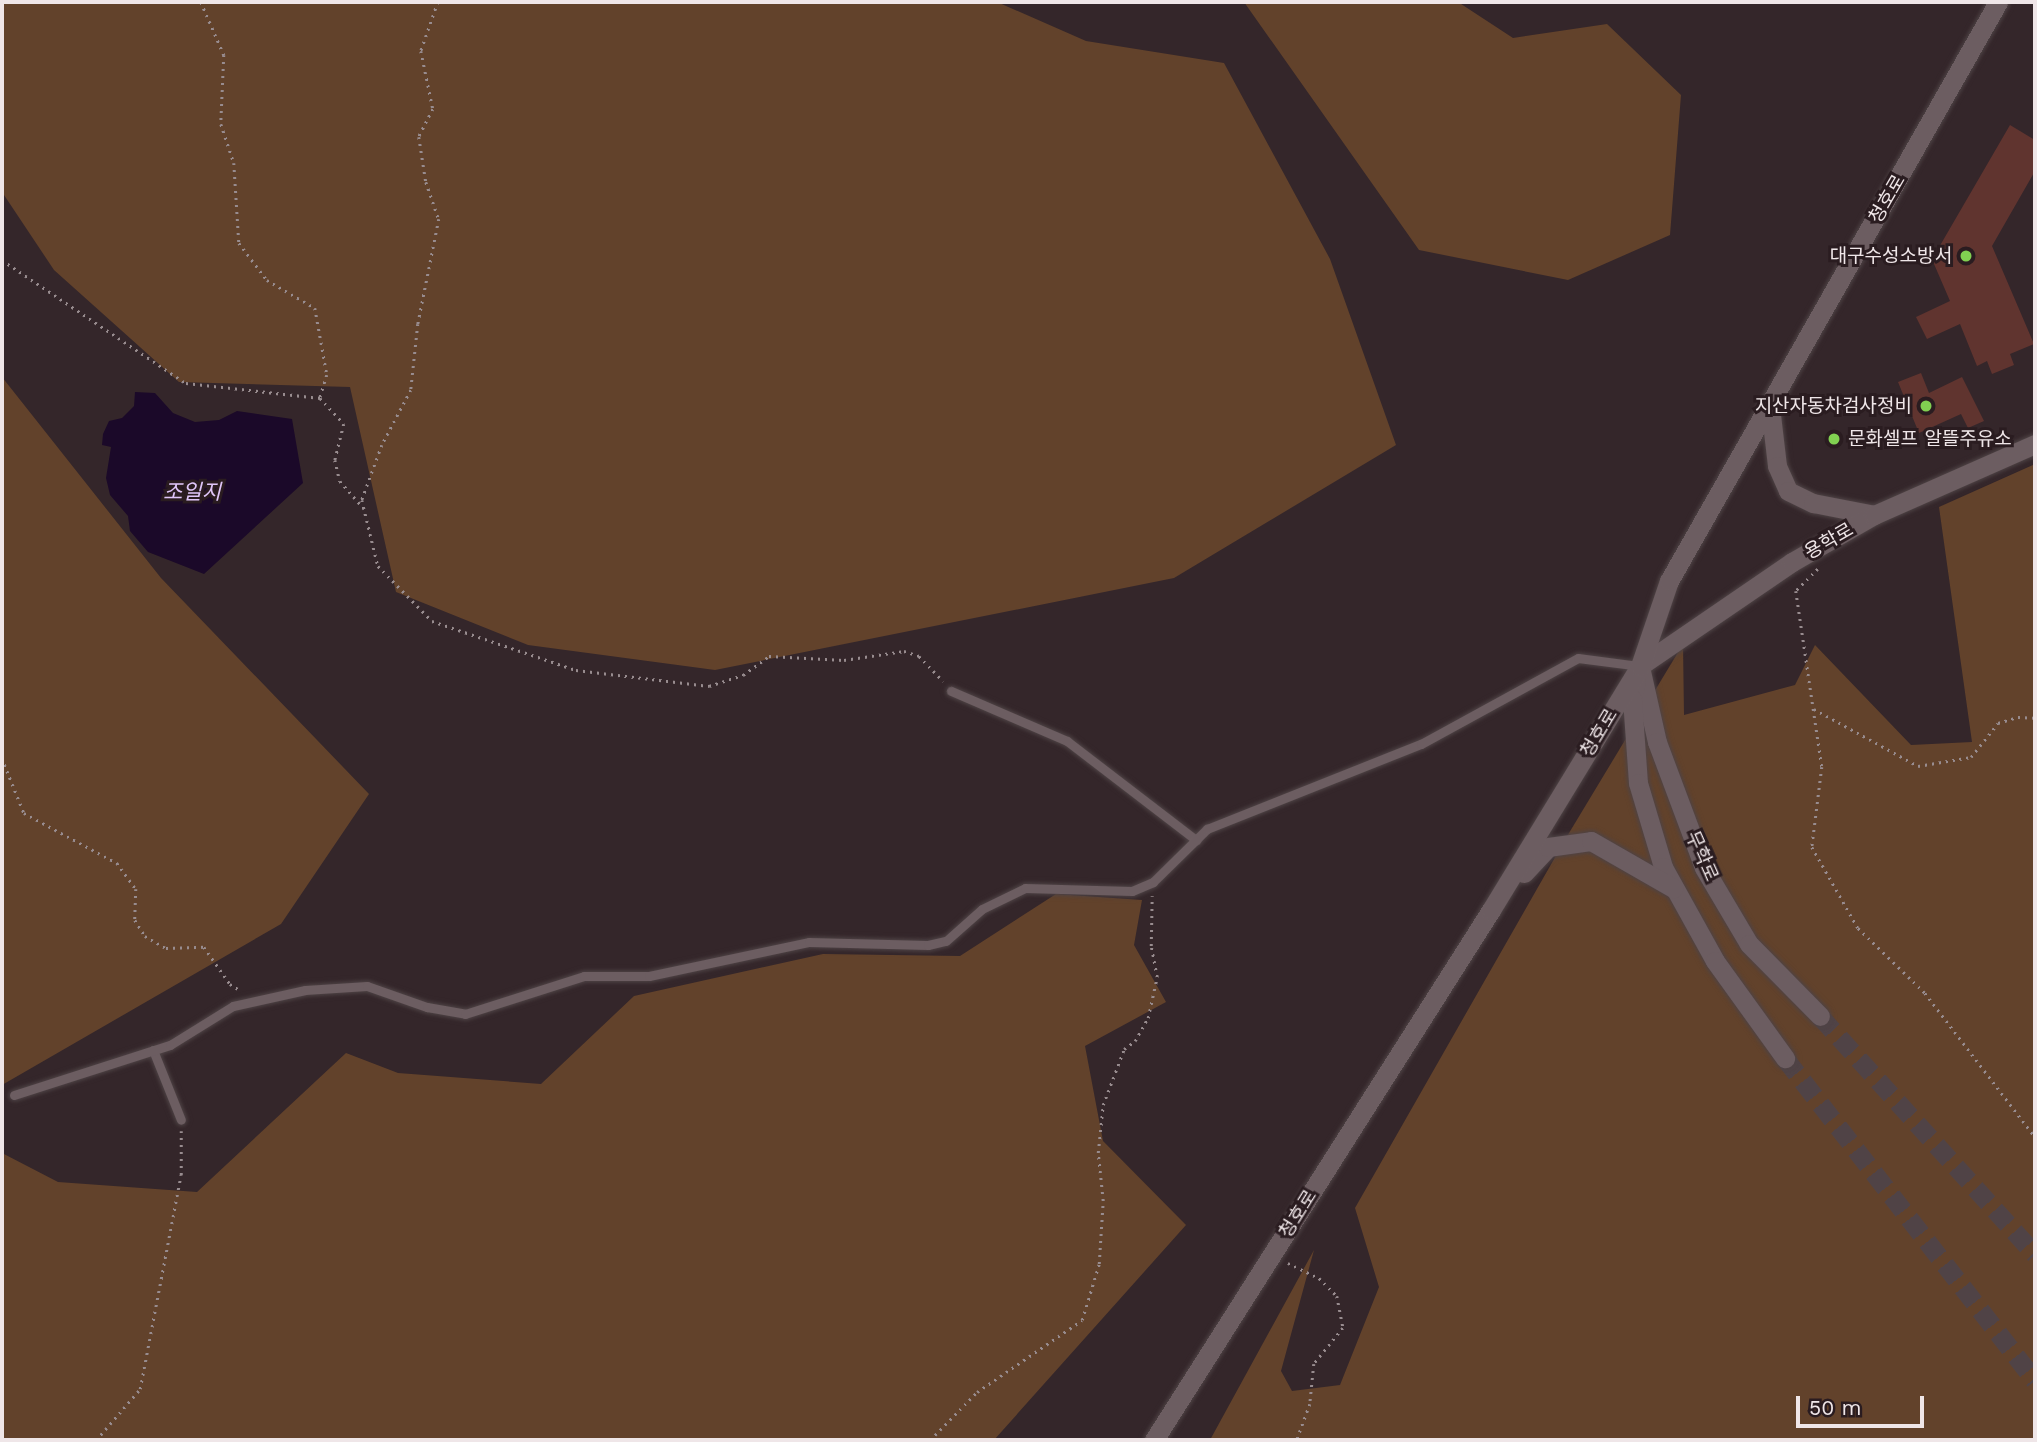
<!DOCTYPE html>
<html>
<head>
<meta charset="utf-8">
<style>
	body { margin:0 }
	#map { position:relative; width:2037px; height:1442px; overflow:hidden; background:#34262a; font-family:"Work Sans","Noto Sans KR",sans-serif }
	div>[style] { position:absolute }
	.green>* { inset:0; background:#62422b }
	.water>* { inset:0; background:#1b0929 }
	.building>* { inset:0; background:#60342f }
	.secondary-tunnel>* { height:19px; margin-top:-9.5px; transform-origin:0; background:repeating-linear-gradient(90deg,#504346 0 19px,transparent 0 29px) }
	.path>* { height:2.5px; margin-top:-1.25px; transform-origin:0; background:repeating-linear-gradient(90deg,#988c8f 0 2px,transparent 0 7px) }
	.roads { filter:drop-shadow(0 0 2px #4e4345) drop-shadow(0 0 2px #4e4345) }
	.service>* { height:9px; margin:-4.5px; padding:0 4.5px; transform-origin:4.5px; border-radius:4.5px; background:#6c5d61 }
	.secondary>* { height:19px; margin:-9.5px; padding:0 9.5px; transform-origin:9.5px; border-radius:9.5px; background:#6c5d61 }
	.dots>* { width:19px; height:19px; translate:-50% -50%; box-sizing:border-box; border:4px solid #2a1c20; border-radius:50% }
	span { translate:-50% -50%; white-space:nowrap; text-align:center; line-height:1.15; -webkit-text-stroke:6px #2a1c20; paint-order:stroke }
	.street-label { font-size:19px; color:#efe6e8 }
	.poi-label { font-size:19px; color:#efe6e8 }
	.right { translate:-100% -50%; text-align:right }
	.left { translate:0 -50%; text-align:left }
	.water-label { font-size:21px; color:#dfc5f8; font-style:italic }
	.frame { position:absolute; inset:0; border:4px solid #efe6e8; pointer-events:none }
	.scale { position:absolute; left:1796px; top:1396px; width:128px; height:32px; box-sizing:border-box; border:4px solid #efe6e8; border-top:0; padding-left:9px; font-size:21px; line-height:24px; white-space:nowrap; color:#efe6e8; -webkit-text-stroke:5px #2a1c20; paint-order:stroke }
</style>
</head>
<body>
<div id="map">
	<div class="green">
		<div style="clip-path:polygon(2px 2px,997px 2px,1086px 41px,1224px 63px,1330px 259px,1396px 445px,1174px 578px,715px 670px,528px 645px,396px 592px,350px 387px,179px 382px,54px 270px,2px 192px)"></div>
		<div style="clip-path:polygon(1244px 2px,1458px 2px,1513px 38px,1607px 24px,1681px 95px,1670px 235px,1568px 280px,1419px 250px)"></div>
		<div style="clip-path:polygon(2px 377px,161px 578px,369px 794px,281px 924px,2px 1085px)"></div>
		<div style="clip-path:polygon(2035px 464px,2035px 1440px,1210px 1440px,1314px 1250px,1281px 1371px,1292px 1391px,1340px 1385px,1379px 1287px,1355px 1208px,1566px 838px,1683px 644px,1684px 715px,1795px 685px,1815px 645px,1911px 745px,1972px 742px,1939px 507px)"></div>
		<div style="clip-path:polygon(1056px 894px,1142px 900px,1134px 945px,1166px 1002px,1085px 1046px,1103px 1141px,1186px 1225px,994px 1440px,2px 1440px,2px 1153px,58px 1182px,197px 1192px,346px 1053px,398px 1073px,541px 1084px,634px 996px,823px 954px,960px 956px)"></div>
	</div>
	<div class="water">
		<div style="clip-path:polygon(135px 392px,155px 393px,173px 413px,195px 422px,219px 420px,237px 411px,292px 419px,303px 483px,204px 574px,148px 552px,130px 531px,128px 516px,110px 495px,106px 478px,111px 447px,102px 445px,103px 434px,109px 421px,122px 418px,134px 406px)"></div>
	</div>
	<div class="building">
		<div style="clip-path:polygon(2010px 125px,2035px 140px,2035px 171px,1992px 246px,2034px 344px,2010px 354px,2014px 365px,1992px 374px,1987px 361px,1977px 366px,1960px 324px,1927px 339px,1916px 317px,1950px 301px,1934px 264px,1938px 249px)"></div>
		<div style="clip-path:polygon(1921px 373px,1929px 393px,1962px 377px,1984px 421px,1968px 428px,1961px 414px,1919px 433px,1898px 382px)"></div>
	</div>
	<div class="secondary-tunnel">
		<div style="left:1820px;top:1016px;width:321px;rotate:47.9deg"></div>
		<div style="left:1785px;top:1058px;width:408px;rotate:52.2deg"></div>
	</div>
	<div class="path">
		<div style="left:201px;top:2px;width:58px;rotate:66.5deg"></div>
		<div style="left:224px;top:55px;width:69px;rotate:92.5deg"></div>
		<div style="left:221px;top:124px;width:41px;rotate:71.6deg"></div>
		<div style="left:234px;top:163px;width:80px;rotate:86.4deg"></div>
		<div style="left:239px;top:243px;width:46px;rotate:52.9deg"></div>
		<div style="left:267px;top:280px;width:56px;rotate:30.3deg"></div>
		<div style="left:315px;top:308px;width:68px;rotate:79.8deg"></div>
		<div style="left:327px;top:375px;width:24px;rotate:107deg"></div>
		<div style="left:438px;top:2px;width:52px;rotate:109.1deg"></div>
		<div style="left:421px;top:51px;width:59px;rotate:78.3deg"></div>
		<div style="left:433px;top:109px;width:31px;rotate:117deg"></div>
		<div style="left:419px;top:137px;width:46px;rotate:81.2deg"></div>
		<div style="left:426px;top:182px;width:39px;rotate:71deg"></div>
		<div style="left:439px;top:219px;width:107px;rotate:101.3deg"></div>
		<div style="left:418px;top:324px;width:66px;rotate:96.1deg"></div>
		<div style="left:411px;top:390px;width:62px;rotate:117.8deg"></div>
		<div style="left:382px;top:445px;width:59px;rotate:110deg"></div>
		<div style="left:362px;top:500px;width:68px;rotate:76.4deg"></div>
		<div style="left:378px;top:566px;width:77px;rotate:45.5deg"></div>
		<div style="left:432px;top:621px;width:152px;rotate:18.8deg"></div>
		<div style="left:576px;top:670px;width:134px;rotate:6.9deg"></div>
		<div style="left:709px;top:686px;width:36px;rotate:-18deg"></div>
		<div style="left:743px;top:675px;width:32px;rotate:-36deg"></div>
		<div style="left:769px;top:656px;width:75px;rotate:3.1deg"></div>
		<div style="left:844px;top:660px;width:61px;rotate:-8.5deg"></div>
		<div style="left:904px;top:651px;width:16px;rotate:18deg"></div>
		<div style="left:919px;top:656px;width:35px;rotate:46deg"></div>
		<div style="left:2px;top:260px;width:221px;rotate:33.8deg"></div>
		<div style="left:186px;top:383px;width:135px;rotate:6.4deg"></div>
		<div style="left:320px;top:398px;width:35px;rotate:47deg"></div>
		<div style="left:344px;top:424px;width:37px;rotate:104deg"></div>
		<div style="left:335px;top:460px;width:22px;rotate:77deg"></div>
		<div style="left:340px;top:481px;width:37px;rotate:49deg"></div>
		<div style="left:1818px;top:569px;width:31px;rotate:135deg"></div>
		<div style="left:1796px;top:591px;width:178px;rotate:81.6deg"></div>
		<div style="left:1822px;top:767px;width:81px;rotate:97.1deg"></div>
		<div style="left:1812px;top:847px;width:93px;rotate:60.4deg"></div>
		<div style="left:1858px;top:928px;width:93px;rotate:44.1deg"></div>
		<div style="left:1925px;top:993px;width:181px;rotate:52.6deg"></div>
		<div style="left:1814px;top:709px;width:119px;rotate:28.7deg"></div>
		<div style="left:1918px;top:766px;width:54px;rotate:-9.6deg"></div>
		<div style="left:1971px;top:757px;width:43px;rotate:-51.5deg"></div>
		<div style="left:1998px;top:723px;width:21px;rotate:-17deg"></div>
		<div style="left:2018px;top:717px;width:17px;rotate:3deg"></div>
		<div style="left:2px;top:758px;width:59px;rotate:68.2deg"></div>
		<div style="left:24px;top:813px;width:106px;rotate:28.3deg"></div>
		<div style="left:117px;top:863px;width:32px;rotate:54deg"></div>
		<div style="left:136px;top:889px;width:31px;rotate:92deg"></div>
		<div style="left:135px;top:920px;width:19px;rotate:58deg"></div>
		<div style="left:145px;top:936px;width:24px;rotate:30deg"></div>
		<div style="left:166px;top:948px;width:38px;rotate:-2deg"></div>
		<div style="left:204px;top:947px;width:45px;rotate:54.9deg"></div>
		<div style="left:230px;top:984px;width:13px;rotate:32deg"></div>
		<div style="left:1288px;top:1263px;width:34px;rotate:26deg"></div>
		<div style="left:1319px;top:1278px;width:25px;rotate:45deg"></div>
		<div style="left:1337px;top:1296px;width:33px;rotate:79deg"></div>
		<div style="left:1343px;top:1328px;width:46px;rotate:128.9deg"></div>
		<div style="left:1314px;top:1364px;width:40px;rotate:95.7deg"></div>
		<div style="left:1310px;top:1404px;width:38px;rotate:110deg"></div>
		<div style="left:96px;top:1440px;width:67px;rotate:-49.2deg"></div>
		<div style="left:140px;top:1389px;width:218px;rotate:-79.2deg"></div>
		<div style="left:181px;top:1175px;width:44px;rotate:-90deg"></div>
		<div style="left:930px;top:1440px;width:67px;rotate:-45.6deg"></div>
		<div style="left:977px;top:1392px;width:127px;rotate:-34.4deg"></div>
		<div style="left:1082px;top:1320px;width:59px;rotate:-73.1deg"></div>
		<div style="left:1099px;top:1264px;width:63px;rotate:-86.4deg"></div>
		<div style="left:1103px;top:1201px;width:48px;rotate:-95.9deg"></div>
		<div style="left:1098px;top:1153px;width:48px;rotate:-84.1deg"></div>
		<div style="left:1103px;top:1105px;width:60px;rotate:-69.4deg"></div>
		<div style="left:1124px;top:1049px;width:14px;rotate:-36deg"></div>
		<div style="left:1135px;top:1041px;width:26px;rotate:-61deg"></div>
		<div style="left:1148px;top:1018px;width:42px;rotate:-77.6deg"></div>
		<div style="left:1157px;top:977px;width:32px;rotate:-101deg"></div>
		<div style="left:1151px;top:946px;width:50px;rotate:-88.9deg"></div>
	</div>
	<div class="roads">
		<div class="service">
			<div style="left:951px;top:691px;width:126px;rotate:23.3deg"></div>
			<div style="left:1067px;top:741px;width:163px;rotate:37.5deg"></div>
			<div style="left:153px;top:1050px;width:75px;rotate:68.2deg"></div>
			<div style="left:14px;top:1095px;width:164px;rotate:-17.8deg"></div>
			<div style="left:170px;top:1045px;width:74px;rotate:-31.8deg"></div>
			<div style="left:233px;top:1006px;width:74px;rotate:-12.5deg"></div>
			<div style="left:305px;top:990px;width:62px;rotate:-3.7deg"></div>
			<div style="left:367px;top:986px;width:64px;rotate:19.3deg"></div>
			<div style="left:427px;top:1007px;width:39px;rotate:10deg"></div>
			<div style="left:465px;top:1014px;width:125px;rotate:-17.7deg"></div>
			<div style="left:584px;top:976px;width:65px"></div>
			<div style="left:649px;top:976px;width:164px;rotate:-12deg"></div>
			<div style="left:809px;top:942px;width:119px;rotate:1.4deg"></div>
			<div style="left:928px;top:945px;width:18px;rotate:-13deg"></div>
			<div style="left:946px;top:941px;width:48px;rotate:-41.6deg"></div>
			<div style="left:982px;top:909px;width:48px;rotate:-26deg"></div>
			<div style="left:1025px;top:888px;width:107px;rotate:1.6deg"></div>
			<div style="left:1132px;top:891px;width:23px;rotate:-23deg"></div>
			<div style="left:1153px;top:882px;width:76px;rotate:-44.5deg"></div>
			<div style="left:1207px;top:829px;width:230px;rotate:-21.7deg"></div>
			<div style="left:1421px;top:744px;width:179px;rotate:-28.7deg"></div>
			<div style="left:1578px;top:658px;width:63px;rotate:7.4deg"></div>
		</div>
		<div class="secondary">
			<div style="left:1770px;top:406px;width:60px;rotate:83.3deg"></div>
			<div style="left:1777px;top:466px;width:27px;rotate:66deg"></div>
			<div style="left:1788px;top:491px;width:28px;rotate:26deg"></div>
			<div style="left:1813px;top:503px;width:62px;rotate:11.1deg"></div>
			<div style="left:1640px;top:666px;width:184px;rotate:-34.4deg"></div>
			<div style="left:1792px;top:562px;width:95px;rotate:-29.8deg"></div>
			<div style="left:1874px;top:515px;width:176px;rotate:-23.8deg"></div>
			<div style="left:1641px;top:671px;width:73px;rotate:77.3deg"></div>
			<div style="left:1657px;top:742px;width:134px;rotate:69.5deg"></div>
			<div style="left:1704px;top:868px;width:88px;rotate:59.4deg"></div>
			<div style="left:1749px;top:944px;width:101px;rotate:45.4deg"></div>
			<div style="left:1636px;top:681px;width:18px;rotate:103deg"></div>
			<div style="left:1632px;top:699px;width:84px;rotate:85.9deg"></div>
			<div style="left:1638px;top:783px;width:88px;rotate:73.4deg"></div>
			<div style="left:1663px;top:867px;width:107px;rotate:61deg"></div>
			<div style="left:1715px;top:961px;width:120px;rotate:54.2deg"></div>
			<div style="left:1524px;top:873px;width:35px;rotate:-47deg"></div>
			<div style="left:1548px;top:847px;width:43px;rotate:-7.9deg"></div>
			<div style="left:1591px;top:841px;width:95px;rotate:29.8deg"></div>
			<div style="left:1154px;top:1440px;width:628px;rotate:-57.55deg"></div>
			<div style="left:1491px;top:910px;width:286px;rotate:-58.6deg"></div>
			<div style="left:1640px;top:666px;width:90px;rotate:-71.2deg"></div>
			<div style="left:1669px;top:581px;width:666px;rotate:-60.39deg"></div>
		</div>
	</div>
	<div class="dots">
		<div style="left:1966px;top:256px;background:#81d051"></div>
		<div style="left:1926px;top:406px;background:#81d051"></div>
		<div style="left:1834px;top:439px;background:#81d051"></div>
	</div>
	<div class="street-label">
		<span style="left:1887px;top:199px;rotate:-60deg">청호로</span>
		<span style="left:1829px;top:541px;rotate:-30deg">용학로</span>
		<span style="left:1599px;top:733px;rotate:-59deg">청호로</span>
		<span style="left:1702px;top:856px;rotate:66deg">무학로</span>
		<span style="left:1298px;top:1214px;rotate:-58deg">청호로</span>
	</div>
	<div class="poi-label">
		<span class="right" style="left:1952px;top:256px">대구수성소방서</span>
		<span class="right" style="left:1912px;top:406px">지산자동차검사정비</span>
		<span class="left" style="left:1848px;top:439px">문화셀프 알뜰주유소</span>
	</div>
	<div class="water-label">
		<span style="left:192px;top:492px">조일지</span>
	</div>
	<div class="frame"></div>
	<div class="scale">50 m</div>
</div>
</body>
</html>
